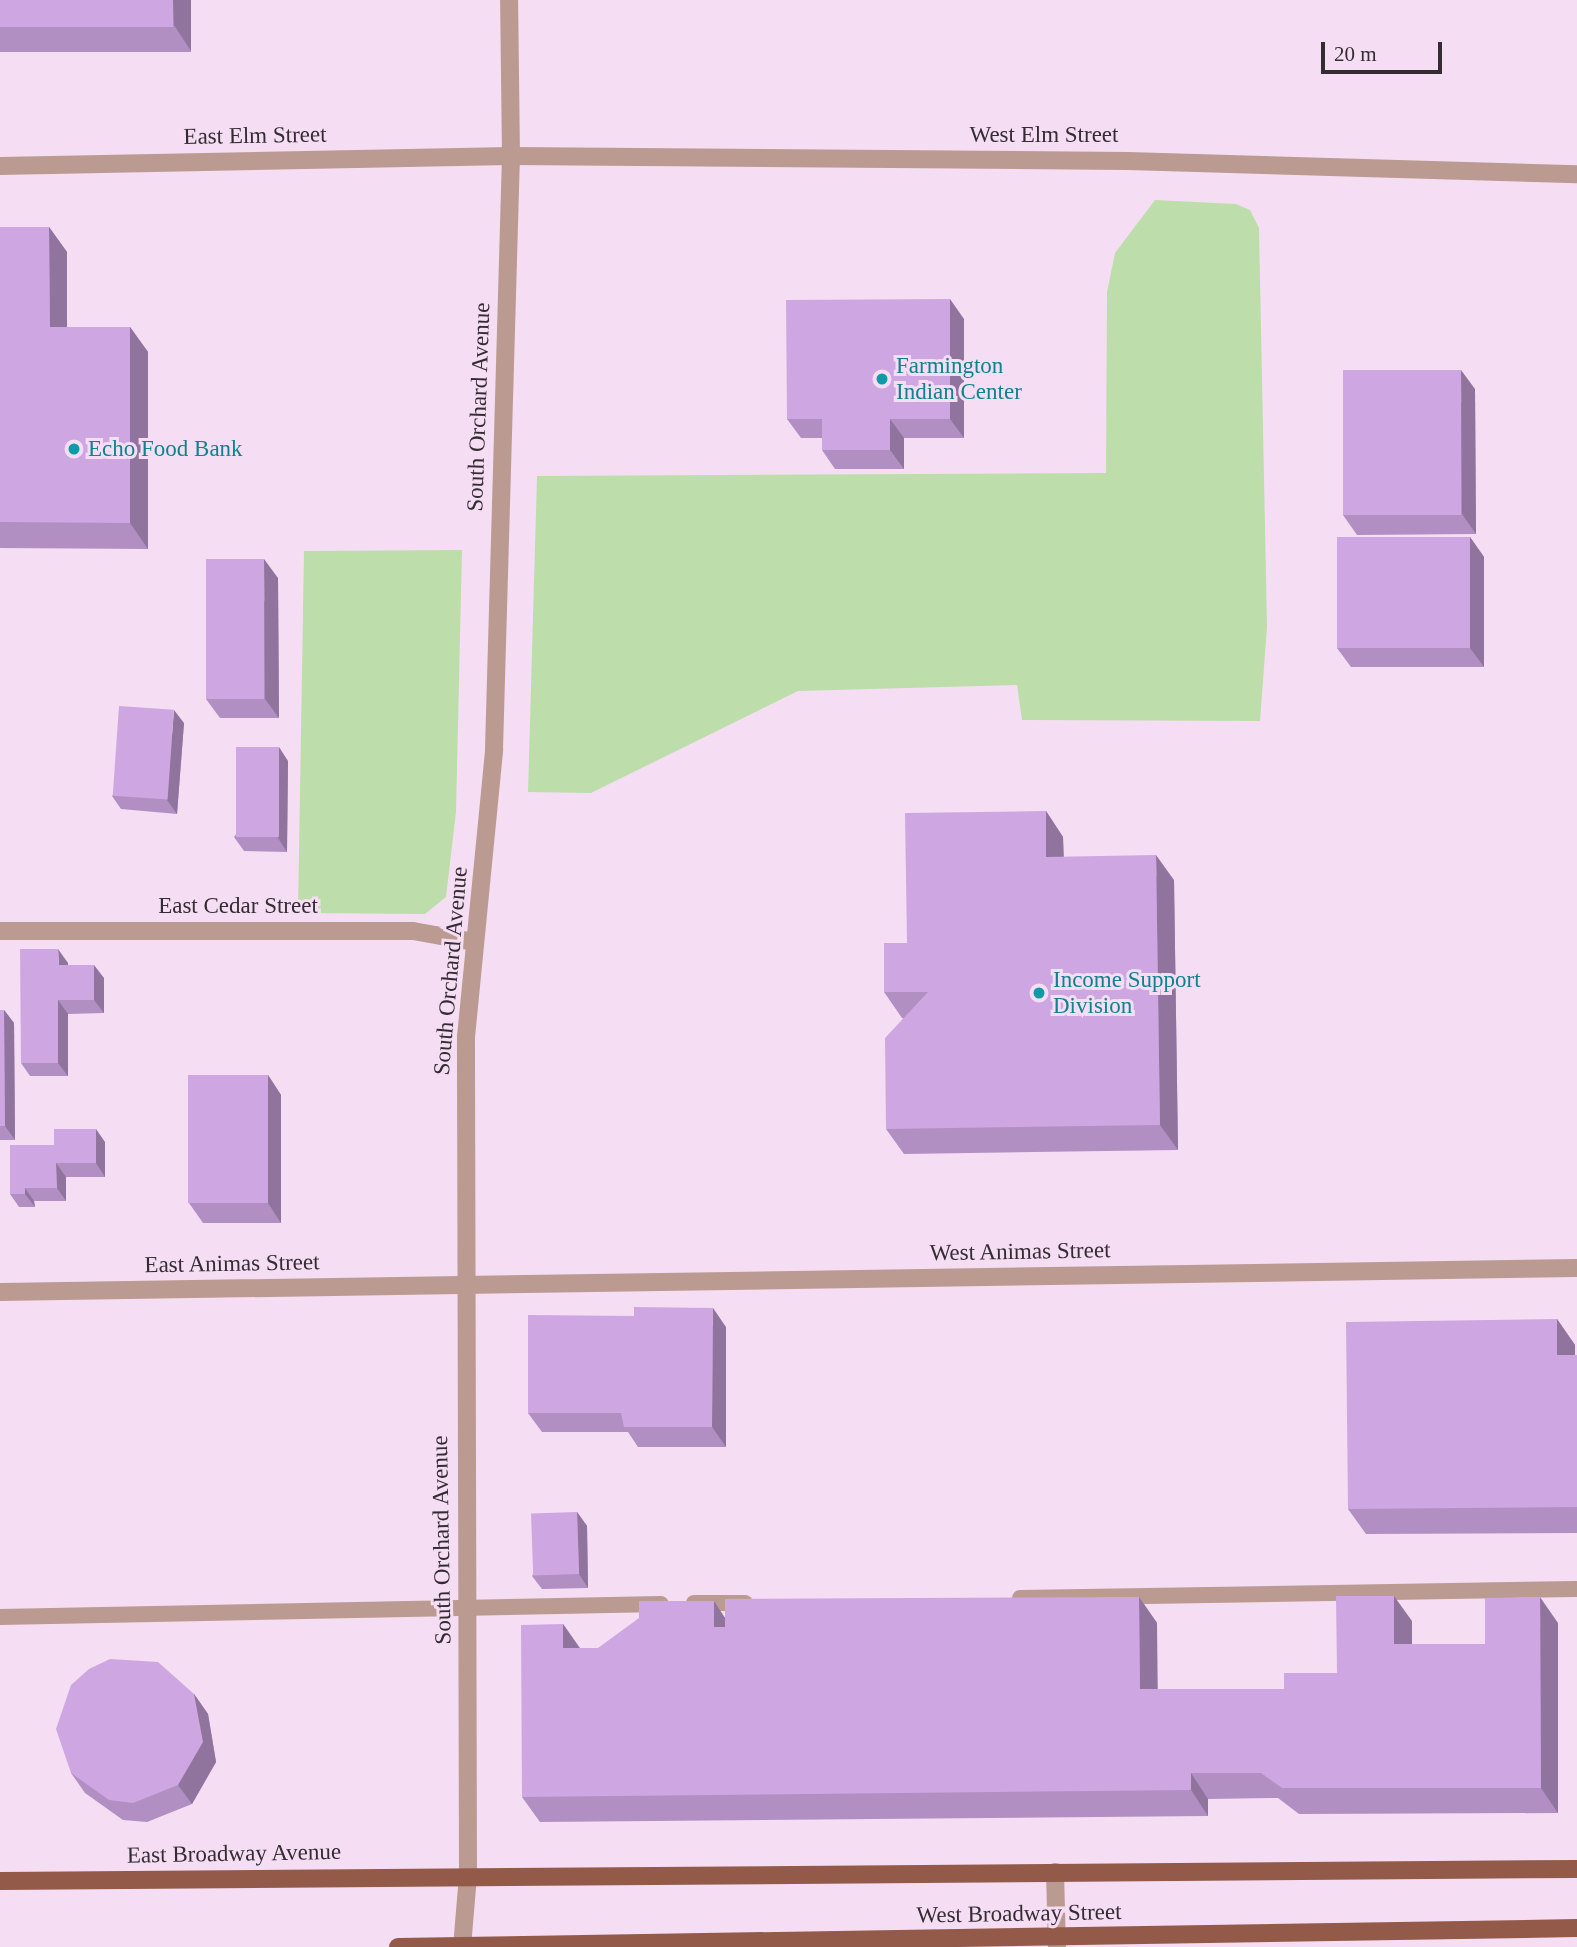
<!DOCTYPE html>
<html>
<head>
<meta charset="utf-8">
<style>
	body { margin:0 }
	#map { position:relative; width:1577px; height:1947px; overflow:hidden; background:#f5def3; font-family:Georgia,serif }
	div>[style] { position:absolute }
	.green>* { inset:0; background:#bddeab }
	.service>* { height:16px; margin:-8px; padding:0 8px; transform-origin:8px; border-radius:8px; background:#bb9a91 }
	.minor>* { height:18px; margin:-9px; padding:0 9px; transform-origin:9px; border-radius:9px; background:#bb9a91 }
	.tertiary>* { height:18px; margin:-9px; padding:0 9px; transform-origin:9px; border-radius:9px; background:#bb9a91 }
	.primary>* { height:18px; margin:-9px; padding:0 9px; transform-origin:9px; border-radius:9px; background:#935a4a }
	.wall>* { inset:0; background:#b18fc2; transform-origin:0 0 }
	.shaded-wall>* { inset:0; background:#90749e }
	.building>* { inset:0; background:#cea6e2; transform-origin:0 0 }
	.dots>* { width:19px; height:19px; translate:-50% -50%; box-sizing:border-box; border:4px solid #f5def3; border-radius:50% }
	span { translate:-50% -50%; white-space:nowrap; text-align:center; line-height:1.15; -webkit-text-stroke:6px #f5def3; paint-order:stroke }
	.street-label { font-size:23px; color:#342b33 }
	.culture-label { font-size:23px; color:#0d838f }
	.left { translate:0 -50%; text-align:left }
	.scale { position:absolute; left:1321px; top:42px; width:121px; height:32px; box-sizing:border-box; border:4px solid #342b33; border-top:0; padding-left:9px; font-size:21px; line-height:24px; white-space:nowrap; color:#342b33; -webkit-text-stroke:5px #f5def3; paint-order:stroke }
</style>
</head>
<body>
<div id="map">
	<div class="green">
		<div style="clip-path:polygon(1155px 200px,1236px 204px,1250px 210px,1259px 228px,1267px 627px,1260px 721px,1022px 720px,1017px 685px,798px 691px,591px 793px,528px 792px,537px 476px,1106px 473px,1107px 292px,1115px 253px)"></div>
		<div style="clip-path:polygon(462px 550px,456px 812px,446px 897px,425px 914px,298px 913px,304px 551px)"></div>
	</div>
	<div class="service">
		<div style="left:1020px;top:1598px;width:557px;rotate:-0.93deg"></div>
		<div style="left:694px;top:1603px;width:51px"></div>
		<div style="left:0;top:1617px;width:661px;rotate:-1.13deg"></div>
	</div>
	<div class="minor">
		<div style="left:0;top:931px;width:413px"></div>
		<div style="left:413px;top:931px;width:63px;rotate:10.1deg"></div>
		<div style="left:0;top:1292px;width:1577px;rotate:-0.87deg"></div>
		<div style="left:1055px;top:1872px;width:75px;rotate:88.5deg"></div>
	</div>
	<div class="tertiary">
		<div style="left:0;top:166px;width:511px;rotate:-1.12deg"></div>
		<div style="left:511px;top:156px;width:617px;rotate:0.46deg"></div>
		<div style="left:1128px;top:161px;width:449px;rotate:1.7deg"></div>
		<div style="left:462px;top:1947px;width:72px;rotate:-85.2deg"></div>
		<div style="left:468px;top:1875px;width:838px;rotate:-90.14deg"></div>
		<div style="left:466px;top:1037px;width:289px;rotate:-84.4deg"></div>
		<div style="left:494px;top:749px;width:593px;rotate:-88.36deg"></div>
		<div style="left:511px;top:156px;width:156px;rotate:-90.7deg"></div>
	</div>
	<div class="primary">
		<div style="left:0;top:1881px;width:1577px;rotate:-0.44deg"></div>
		<div style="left:398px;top:1947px;width:1179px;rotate:-0.92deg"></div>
	</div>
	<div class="wall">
		<div style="left:0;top:0;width:191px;height:52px"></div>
		<div style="clip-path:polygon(0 227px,49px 227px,67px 252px,67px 327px,130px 327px,148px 352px,148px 549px,0 548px)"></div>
		<div style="clip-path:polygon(964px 319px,964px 438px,904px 438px,904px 469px,835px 469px,822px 450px,822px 438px,801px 438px,787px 419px)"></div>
		<div style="clip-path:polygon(1475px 389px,1476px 534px,1357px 535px,1343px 515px)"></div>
		<div style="clip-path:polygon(1470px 537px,1484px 557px,1484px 667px,1351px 667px,1337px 648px)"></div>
		<div style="clip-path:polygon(278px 578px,279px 718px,220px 718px,206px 699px)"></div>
		<div style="clip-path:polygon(184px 723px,177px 814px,121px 809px,112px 796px)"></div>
		<div style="clip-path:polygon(288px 761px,287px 852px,244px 851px,234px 837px)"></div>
		<div style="clip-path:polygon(1046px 811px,1063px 837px,1064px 857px,1174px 880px,1178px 1150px,904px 1154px,886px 1129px,903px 1018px,902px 1018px,884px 992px,907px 943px)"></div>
		<div style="clip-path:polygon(68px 963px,68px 965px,104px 978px,104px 1013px,68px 1014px,68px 1076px,30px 1076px,21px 1063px)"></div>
		<div style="clip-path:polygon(0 1010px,4px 1010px,14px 1023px,15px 1140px,0 1140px)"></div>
		<div style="clip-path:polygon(268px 1075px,281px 1095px,281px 1223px,203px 1223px,189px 1203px)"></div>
		<div style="clip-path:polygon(105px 1142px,105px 1177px,66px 1177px,66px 1201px,34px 1201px,35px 1207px,19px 1207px,10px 1194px,54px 1145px)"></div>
		<div style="clip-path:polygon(634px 1316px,726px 1327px,726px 1447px,638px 1447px,628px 1432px,542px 1432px,528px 1413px)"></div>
		<div style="clip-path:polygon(1557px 1319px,1575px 1345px,1575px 1355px,1577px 1355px,1577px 1533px,1366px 1534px,1348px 1509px)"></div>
		<div style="clip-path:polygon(577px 1512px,587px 1526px,588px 1588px,542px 1589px,532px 1576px)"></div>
		<div style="clip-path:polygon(1139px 1597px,1157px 1623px,1157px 1689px,1284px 1689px,1337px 1673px,1412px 1621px,1412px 1644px,1485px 1644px,1558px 1623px,1558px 1813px,1299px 1814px,1278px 1798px,1208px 1799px,1208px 1816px,540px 1822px,522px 1797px,563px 1624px,580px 1648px,598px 1648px,725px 1617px)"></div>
		<div style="clip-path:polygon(194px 1694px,208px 1714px,216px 1762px,192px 1804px,147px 1822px,123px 1820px,85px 1793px,71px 1773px)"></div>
	</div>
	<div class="shaded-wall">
		<div style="clip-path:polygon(173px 0,191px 0,191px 51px,174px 25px)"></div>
		<div style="clip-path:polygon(49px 227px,67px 252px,67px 352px,50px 327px)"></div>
		<div style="clip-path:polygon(950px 299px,964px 319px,964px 438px,950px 419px)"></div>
		<div style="clip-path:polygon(130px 327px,148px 352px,148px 549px,130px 523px)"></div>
		<div style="clip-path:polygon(1461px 370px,1475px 389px,1476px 534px,1462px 514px)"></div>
		<div style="clip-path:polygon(890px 419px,904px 438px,904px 469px,890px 450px)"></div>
		<div style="clip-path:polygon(1470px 537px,1484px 557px,1484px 667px,1470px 648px)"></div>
		<div style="clip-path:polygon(264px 559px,278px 578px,279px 718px,265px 699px)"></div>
		<div style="clip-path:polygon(174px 710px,184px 723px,177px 814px,167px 800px)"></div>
		<div style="clip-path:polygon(279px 747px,288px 761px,287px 852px,278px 838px)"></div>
		<div style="clip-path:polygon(1046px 811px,1063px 837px,1064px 883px,1046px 857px)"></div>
		<div style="clip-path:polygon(1156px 855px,1174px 880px,1178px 1150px,1160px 1125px)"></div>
		<div style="clip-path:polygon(58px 949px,68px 963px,68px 978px,59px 965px)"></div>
		<div style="clip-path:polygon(94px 965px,104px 978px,104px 1013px,94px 1000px)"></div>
		<div style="clip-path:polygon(58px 1000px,68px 1014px,68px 1076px,58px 1063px)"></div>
		<div style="clip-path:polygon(4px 1010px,14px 1023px,15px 1140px,5px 1126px)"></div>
		<div style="clip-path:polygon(268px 1075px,281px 1095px,281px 1223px,268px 1203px)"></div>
		<div style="clip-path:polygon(96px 1129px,105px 1142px,105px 1177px,96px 1163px)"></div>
		<div style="clip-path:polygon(56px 1163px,66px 1177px,66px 1201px,57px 1188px)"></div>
		<div style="clip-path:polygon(25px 1188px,34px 1201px,35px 1207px,25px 1194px)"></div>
		<div style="clip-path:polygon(713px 1308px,726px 1327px,726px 1447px,712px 1427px)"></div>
		<div style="clip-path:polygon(1557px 1319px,1575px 1345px,1575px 1380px,1557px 1355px)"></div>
		<div style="clip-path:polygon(577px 1512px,587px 1526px,588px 1588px,579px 1574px)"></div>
		<div style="clip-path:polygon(1394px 1596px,1412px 1621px,1412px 1670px,1394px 1644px)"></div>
		<div style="clip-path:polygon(1139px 1597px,1157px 1623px,1158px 1715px,1140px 1689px)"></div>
		<div style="clip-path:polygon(1540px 1597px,1558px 1623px,1558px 1813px,1541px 1788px)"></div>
		<div style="clip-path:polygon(714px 1601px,731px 1627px,714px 1627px)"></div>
		<div style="clip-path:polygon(563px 1624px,581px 1650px,563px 1648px)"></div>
		<div style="clip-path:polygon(194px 1694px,208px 1714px,216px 1762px,192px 1804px,178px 1785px)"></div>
		<div style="clip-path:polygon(1191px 1773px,1208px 1799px,1208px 1816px,1191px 1790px)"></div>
	</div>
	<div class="building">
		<div style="left:0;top:0;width:173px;height:27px"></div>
		<div style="clip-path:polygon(0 227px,49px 227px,50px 327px,130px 327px,130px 523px,0 522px)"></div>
		<div style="clip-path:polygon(950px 299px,950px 419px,890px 419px,890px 450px,822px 450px,822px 419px,787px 419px,786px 300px)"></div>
		<div style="left:1343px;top:370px;width:118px;height:145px"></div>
		<div style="left:1337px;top:537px;width:133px;height:111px"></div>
		<div style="left:206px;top:559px;width:58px;height:140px"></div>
		<div style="left:119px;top:706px;width:55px;height:90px;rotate:4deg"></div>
		<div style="left:236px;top:747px;width:43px;height:90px"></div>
		<div style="clip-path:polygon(1046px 811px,1046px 857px,1156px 855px,1160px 1125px,886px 1129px,885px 1038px,928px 992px,884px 992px,884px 943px,907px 943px,905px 813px)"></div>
		<div style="clip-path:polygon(20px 949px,58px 949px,59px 965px,94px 965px,94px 1000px,58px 1000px,58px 1063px,21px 1063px)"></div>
		<div style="clip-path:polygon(0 1010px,4px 1010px,5px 1126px,0 1126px)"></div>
		<div style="left:188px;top:1075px;width:80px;height:128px"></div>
		<div style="clip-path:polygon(54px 1129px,96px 1129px,96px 1163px,56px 1163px,57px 1188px,25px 1188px,25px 1194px,10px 1194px,10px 1145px,54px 1145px)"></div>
		<div style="clip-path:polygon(634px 1307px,713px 1308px,712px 1427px,624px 1427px,621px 1413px,528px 1413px,528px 1315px,634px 1316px)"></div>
		<div style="clip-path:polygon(1557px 1319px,1557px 1355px,1577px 1355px,1577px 1507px,1348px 1509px,1346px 1322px)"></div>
		<div style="left:577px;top:1512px;width:62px;height:46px;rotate:88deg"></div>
		<div style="clip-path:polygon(1336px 1596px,1394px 1596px,1394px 1644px,1485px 1644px,1485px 1598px,1540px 1597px,1541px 1788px,1282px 1788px,1261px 1773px,1191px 1773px,1191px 1790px,522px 1797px,521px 1625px,563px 1624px,563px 1648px,598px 1648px,639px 1618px,639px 1601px,714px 1601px,714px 1627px,725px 1627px,725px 1599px,1139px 1597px,1140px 1689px,1284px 1689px,1284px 1673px,1337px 1673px)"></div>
		<div style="clip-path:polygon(110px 1659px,158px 1662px,194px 1694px,203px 1742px,178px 1785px,133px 1803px,109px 1800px,71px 1773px,56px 1729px,71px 1685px,89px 1669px)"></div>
	</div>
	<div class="dots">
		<div style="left:882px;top:379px;background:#0f9aa8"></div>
		<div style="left:74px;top:449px;background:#0f9aa8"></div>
		<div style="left:1039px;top:993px;background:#0f9aa8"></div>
	</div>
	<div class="street-label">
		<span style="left:1044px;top:135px">West Elm Street</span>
		<span style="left:255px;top:136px;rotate:-1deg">East Elm Street</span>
		<span style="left:479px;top:407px;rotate:-88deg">South Orchard Avenue</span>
		<span style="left:238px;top:906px">East Cedar Street</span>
		<span style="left:451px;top:971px;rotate:-85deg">South Orchard Avenue</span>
		<span style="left:1020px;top:1252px;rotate:-1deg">West Animas Street</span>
		<span style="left:232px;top:1264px;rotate:-1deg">East Animas Street</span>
		<span style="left:442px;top:1540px;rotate:-91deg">South Orchard Avenue</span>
		<span style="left:234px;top:1854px;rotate:-1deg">East Broadway Avenue</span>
		<span style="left:1019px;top:1914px;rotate:-1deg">West Broadway Street</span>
	</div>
	<div class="culture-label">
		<span class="left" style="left:896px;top:379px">Farmington<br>Indian Center</span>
		<span class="left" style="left:88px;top:449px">Echo Food Bank</span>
		<span class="left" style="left:1053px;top:993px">Income Support<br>Division</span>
	</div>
	<div class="scale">20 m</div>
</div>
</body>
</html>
